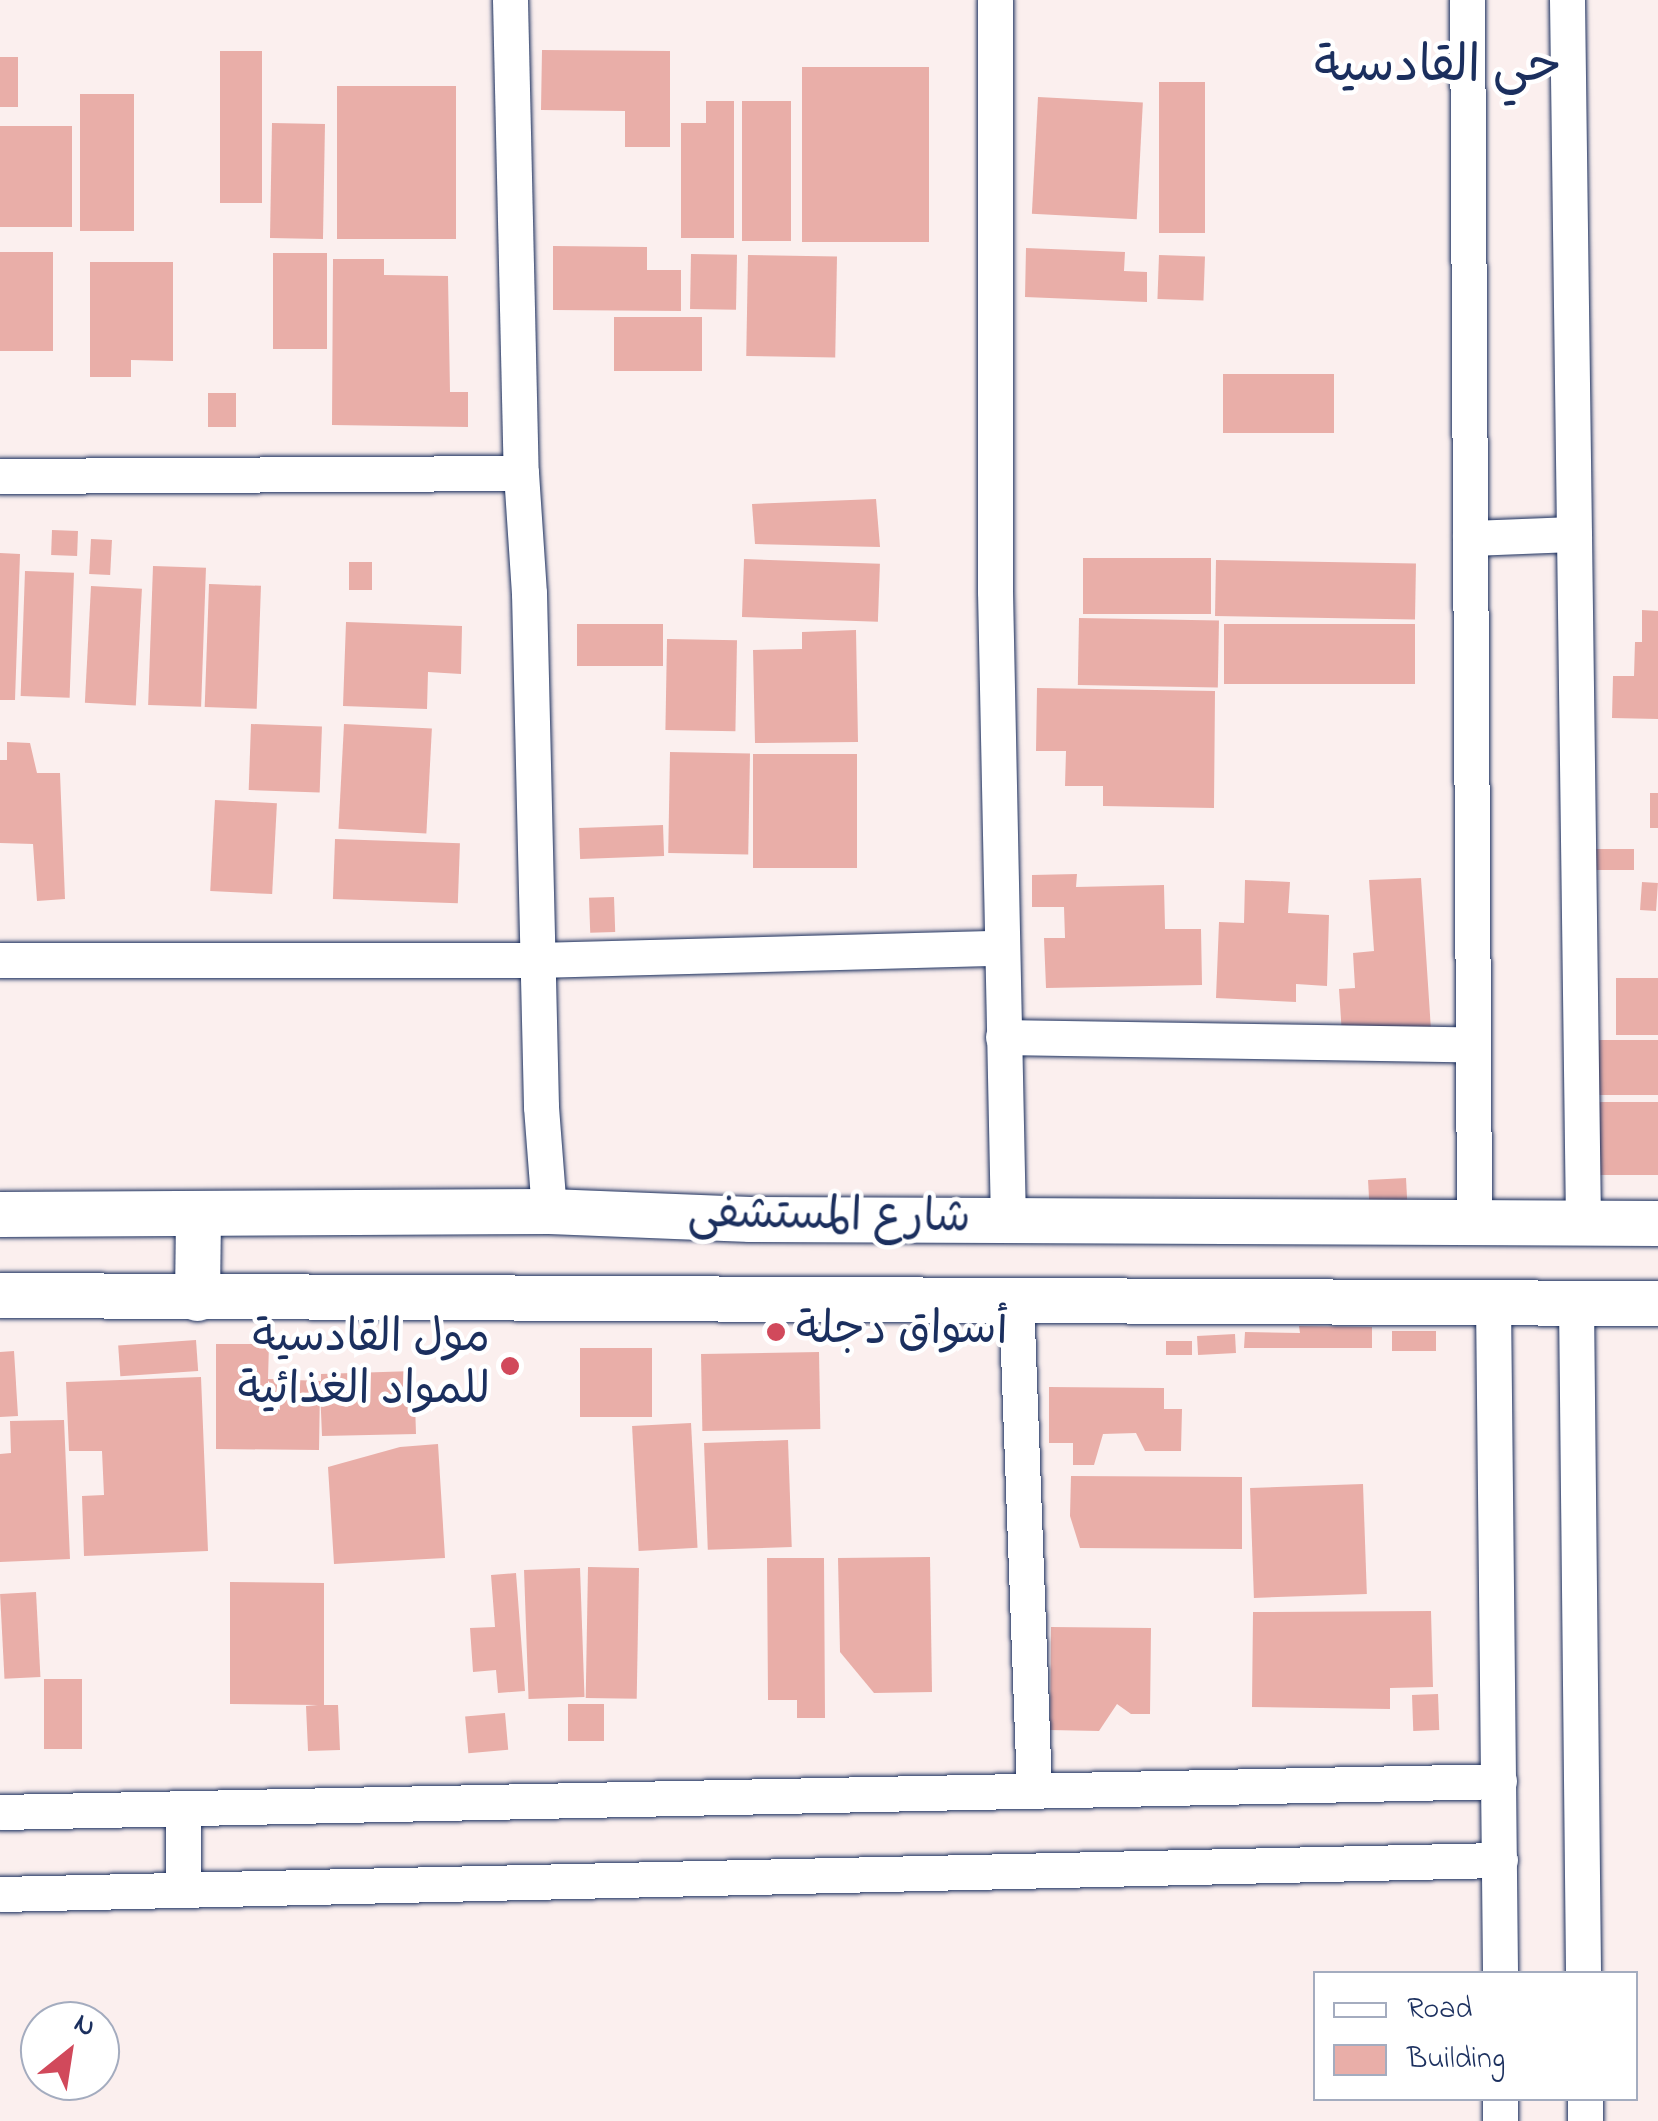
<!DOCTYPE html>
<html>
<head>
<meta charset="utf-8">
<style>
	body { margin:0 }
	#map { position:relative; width:1658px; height:2121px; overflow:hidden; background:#fbefee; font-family:"Indie Flower","Playpen Sans Arabic",sans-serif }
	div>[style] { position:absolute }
	.building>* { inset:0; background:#e9aea8; transform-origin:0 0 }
	.roads { filter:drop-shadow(0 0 2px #1b2f5e) drop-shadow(0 0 2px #1b2f5e) }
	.minor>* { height:35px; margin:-17.5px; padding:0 17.5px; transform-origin:17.5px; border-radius:17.5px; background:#fff }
	.tertiary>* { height:45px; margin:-22.5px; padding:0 22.5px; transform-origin:22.5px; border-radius:22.5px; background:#fff }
	.dots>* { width:28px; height:28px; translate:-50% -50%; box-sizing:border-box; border:5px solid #fff; border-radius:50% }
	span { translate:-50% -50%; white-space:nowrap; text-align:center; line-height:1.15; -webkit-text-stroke:9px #fff; paint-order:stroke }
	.street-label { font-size:45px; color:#1b2f5e }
	.poi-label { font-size:45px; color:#1b2f5e }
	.left { translate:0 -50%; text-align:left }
	.right { translate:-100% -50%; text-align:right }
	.quarter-label { font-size:50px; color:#1b2f5e }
	.legend { position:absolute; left:1313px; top:1971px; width:325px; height:130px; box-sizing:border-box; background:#fff; border:2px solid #a4acbf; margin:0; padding:12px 18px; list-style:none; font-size:30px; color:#1b2f5e }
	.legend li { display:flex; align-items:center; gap:20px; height:50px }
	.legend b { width:50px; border:2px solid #a4acbf }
	.north { position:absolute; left:20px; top:2001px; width:100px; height:100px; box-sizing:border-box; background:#fff; border:2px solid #a4acbf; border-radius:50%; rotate:30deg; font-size:28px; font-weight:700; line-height:40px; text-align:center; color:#1b2f5e }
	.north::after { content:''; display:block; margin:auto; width:35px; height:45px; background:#d1495b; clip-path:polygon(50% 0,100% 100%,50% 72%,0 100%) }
</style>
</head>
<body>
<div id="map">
	<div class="building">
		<div style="clip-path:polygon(542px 50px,670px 51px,670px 147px,625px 147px,625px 111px,541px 110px)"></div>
		<div style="left:262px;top:51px;width:152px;height:42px;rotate:90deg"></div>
		<div style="left:0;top:57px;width:18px;height:50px"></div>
		<div style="left:802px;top:67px;width:127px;height:175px"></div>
		<div style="left:1159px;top:82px;width:46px;height:151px"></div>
		<div style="left:337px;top:86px;width:119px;height:153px"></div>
		<div style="left:80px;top:94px;width:54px;height:137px"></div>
		<div style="left:1038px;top:97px;width:105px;height:117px;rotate:3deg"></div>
		<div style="clip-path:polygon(706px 101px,734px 101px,734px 238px,681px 238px,681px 123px,706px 123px)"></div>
		<div style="left:742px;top:101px;width:49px;height:140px"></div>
		<div style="left:272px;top:123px;width:53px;height:115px;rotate:1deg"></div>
		<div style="left:0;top:126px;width:72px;height:101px"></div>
		<div style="clip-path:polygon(553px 246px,647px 247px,647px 270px,681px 270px,681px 311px,553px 310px)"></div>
		<div style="clip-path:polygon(1026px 248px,1125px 252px,1124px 271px,1147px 272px,1147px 302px,1025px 297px)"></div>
		<div style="left:0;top:252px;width:53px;height:99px"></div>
		<div style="left:273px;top:253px;width:54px;height:96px"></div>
		<div style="left:691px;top:254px;width:46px;height:55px;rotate:1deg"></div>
		<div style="left:748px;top:255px;width:89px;height:101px;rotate:1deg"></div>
		<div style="left:1159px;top:255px;width:46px;height:44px;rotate:2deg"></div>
		<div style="clip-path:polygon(333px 259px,384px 259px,384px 275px,448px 276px,450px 392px,468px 392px,468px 427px,332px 425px)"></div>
		<div style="clip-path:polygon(90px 262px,173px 262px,173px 361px,131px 360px,131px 377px,90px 377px)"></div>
		<div style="left:614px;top:317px;width:88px;height:54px"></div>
		<div style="left:1223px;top:374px;width:111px;height:59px"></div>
		<div style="left:208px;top:393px;width:28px;height:34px"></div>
		<div style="clip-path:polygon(876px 499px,880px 547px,755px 544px,752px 504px)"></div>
		<div style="left:52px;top:530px;width:26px;height:25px;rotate:2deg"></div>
		<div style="left:91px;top:539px;width:21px;height:35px;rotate:3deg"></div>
		<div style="clip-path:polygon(0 553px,20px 554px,15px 700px,0 700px)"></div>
		<div style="left:1083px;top:558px;width:128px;height:56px"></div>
		<div style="left:744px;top:559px;width:136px;height:58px;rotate:2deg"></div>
		<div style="left:1216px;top:560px;width:200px;height:56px;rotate:1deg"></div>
		<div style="left:349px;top:562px;width:23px;height:28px"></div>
		<div style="left:153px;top:566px;width:53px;height:139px;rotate:2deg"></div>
		<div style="left:25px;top:571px;width:49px;height:125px;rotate:2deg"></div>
		<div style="left:209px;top:584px;width:52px;height:123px;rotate:2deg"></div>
		<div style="left:91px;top:586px;width:51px;height:117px;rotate:3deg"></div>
		<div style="clip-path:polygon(1642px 610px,1658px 611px,1658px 719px,1612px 718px,1613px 676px,1634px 676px,1635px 642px,1642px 642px)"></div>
		<div style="left:1079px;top:618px;width:140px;height:67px;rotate:1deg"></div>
		<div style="clip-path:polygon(346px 622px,462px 626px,461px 674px,428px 672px,427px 709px,343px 706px)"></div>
		<div style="left:663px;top:624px;width:42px;height:86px;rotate:90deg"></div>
		<div style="left:1224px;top:624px;width:191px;height:60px"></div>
		<div style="clip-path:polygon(856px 630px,858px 742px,755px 743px,753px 650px,802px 649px,802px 632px)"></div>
		<div style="left:667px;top:639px;width:70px;height:91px;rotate:1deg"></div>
		<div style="clip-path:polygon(1037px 688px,1215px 691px,1214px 808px,1103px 806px,1103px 786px,1065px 786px,1066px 751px,1036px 751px)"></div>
		<div style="left:251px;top:724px;width:71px;height:66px;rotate:2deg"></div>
		<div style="left:344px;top:724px;width:88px;height:105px;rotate:3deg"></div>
		<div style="clip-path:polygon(7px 742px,30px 743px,37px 773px,60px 773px,65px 899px,37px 901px,33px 844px,0 843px,0 760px,7px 760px)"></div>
		<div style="left:670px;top:752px;width:80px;height:101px;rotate:1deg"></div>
		<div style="left:753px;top:754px;width:104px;height:114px"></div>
		<div style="left:1650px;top:793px;width:8px;height:35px"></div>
		<div style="left:215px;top:800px;width:62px;height:91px;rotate:3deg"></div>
		<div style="left:663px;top:825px;width:31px;height:84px;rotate:88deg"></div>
		<div style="left:335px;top:839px;width:125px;height:60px;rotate:2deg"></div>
		<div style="left:1634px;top:849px;width:21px;height:39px;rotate:90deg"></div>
		<div style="clip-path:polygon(1077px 874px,1076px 887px,1164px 885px,1165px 929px,1201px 929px,1202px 985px,1046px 988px,1044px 938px,1065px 938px,1064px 907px,1032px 907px,1032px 875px)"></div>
		<div style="clip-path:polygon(1421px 878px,1431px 1030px,1342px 1035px,1339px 989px,1355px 988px,1353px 953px,1374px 951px,1369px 880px)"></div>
		<div style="clip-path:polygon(1245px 880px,1290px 882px,1288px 913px,1329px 915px,1327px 986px,1296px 984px,1296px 1002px,1216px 998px,1219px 922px,1244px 923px)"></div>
		<div style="left:1642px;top:882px;width:16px;height:28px;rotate:4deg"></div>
		<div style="left:614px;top:897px;width:35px;height:25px;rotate:88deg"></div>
		<div style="left:1616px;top:978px;width:42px;height:57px"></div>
		<div style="left:1658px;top:1040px;width:55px;height:59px;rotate:90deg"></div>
		<div style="left:1586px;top:1102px;width:72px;height:73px"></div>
		<div style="left:1406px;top:1178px;width:36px;height:38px;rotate:87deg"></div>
		<div style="clip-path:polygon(1299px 1326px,1372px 1327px,1372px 1348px,1244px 1348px,1245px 1332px,1300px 1333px)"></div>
		<div style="left:1436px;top:1331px;width:20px;height:44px;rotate:90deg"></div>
		<div style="left:1235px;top:1334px;width:19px;height:38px;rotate:87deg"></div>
		<div style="left:196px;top:1340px;width:31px;height:78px;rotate:86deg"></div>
		<div style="left:1166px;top:1341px;width:26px;height:14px"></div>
		<div style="clip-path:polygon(216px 1344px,269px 1344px,268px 1379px,321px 1381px,321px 1374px,414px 1371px,416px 1434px,322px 1436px,320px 1388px,319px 1450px,216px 1449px)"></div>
		<div style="left:580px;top:1348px;width:72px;height:69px"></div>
		<div style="clip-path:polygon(14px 1351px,18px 1416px,0 1417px,0 1352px)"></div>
		<div style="left:819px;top:1352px;width:77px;height:118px;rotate:89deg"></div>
		<div style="clip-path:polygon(201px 1377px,208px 1551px,84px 1556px,82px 1496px,104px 1495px,102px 1451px,69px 1451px,66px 1382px)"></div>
		<div style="clip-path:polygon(1049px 1387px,1164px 1388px,1164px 1409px,1182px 1409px,1181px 1451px,1145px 1451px,1136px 1433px,1103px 1434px,1094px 1465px,1073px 1465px,1073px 1443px,1049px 1443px)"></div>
		<div style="clip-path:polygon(64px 1420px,70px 1559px,0 1562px,0 1454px,11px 1453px,10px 1421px)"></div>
		<div style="left:691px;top:1423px;width:125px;height:59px;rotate:87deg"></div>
		<div style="left:788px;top:1440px;width:107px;height:84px;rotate:88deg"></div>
		<div style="clip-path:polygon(438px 1444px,445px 1558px,334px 1564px,328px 1467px,400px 1447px)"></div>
		<div style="clip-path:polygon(1071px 1476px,1242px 1477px,1242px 1549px,1080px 1548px,1070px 1516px)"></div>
		<div style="left:1363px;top:1484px;width:110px;height:113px;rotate:88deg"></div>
		<div style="clip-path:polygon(930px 1557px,932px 1692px,874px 1693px,840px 1652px,838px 1558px)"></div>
		<div style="clip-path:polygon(767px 1558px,824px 1558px,825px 1718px,797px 1718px,797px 1700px,768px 1700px)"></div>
		<div style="left:588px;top:1567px;width:51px;height:131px;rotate:1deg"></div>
		<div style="left:580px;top:1568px;width:129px;height:56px;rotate:88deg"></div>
		<div style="clip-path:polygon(516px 1573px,525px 1691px,498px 1693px,496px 1670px,473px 1672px,470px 1628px,495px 1627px,491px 1575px)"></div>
		<div style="clip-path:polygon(230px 1582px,324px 1583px,324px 1705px,338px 1705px,340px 1750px,308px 1751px,306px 1706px,318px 1705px,230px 1704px)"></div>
		<div style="left:36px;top:1592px;width:85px;height:36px;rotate:87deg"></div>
		<div style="clip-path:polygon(1431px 1611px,1433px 1687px,1390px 1688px,1390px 1709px,1252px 1707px,1253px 1612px)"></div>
		<div style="clip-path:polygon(1051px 1627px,1151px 1628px,1150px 1714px,1131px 1714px,1117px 1704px,1099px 1731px,1050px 1730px)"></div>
		<div style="left:44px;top:1679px;width:38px;height:70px"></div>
		<div style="left:1438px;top:1694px;width:36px;height:26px;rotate:88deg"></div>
		<div style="left:568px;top:1704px;width:36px;height:37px"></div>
		<div style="left:505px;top:1713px;width:37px;height:40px;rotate:85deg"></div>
	</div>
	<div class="roads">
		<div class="minor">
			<div style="left:510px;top:0;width:473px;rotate:88.7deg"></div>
			<div style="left:995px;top:0;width:591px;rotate:90deg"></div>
			<div style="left:995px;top:591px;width:629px;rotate:88.82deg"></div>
			<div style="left:1467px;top:0;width:1219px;rotate:89.67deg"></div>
			<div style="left:1567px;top:0;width:1223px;rotate:89.25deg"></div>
			<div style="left:0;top:476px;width:521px;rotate:-0.33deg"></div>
			<div style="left:521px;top:473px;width:120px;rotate:86.2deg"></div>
			<div style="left:529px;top:593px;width:514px;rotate:88.66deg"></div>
			<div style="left:541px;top:1107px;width:104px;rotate:85.6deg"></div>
			<div style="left:1470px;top:538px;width:104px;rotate:-2.2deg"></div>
			<div style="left:0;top:960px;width:536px"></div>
			<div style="left:536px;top:960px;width:464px;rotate:-1.5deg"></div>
			<div style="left:1003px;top:1037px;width:470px;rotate:0.9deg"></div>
			<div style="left:1016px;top:1298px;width:493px;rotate:87.9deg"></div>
			<div style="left:1493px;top:1301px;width:673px;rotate:89.4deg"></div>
			<div style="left:1576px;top:1302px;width:672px;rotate:89.4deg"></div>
			<div style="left:183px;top:1808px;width:80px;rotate:90deg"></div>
			<div style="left:0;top:1812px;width:1499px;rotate:-1.18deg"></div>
			<div style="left:0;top:1894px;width:1500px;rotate:-1.3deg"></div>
			<div style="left:1500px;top:2098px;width:23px;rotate:90deg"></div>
			<div style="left:1585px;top:2098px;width:23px;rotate:90deg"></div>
		</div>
		<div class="tertiary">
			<div style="left:0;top:1214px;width:549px;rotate:-0.31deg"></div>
			<div style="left:549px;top:1211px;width:201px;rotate:2.3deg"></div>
			<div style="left:750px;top:1219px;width:908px;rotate:0.25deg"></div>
			<div style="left:0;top:1295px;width:1658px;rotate:0.28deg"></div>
			<div style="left:197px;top:1298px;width:82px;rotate:-89.3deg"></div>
		</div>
	</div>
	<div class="dots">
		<div style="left:776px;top:1332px;background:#d1495b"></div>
		<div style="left:510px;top:1366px;background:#d1495b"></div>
	</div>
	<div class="street-label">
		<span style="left:829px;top:1218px;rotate:1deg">شارع المستشفى</span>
	</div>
	<div class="poi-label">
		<span class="left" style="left:796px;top:1332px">أسواق دجلة</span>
		<span class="right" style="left:490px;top:1366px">مول القادسية<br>للمواد الغذائية</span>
	</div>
	<div class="quarter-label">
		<span style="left:1438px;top:68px">حي القادسية</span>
	</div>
	<ul class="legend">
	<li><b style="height:12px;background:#fff"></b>Road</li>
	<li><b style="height:28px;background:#e9aea8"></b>Building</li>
	</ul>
	<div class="north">N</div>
</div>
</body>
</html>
